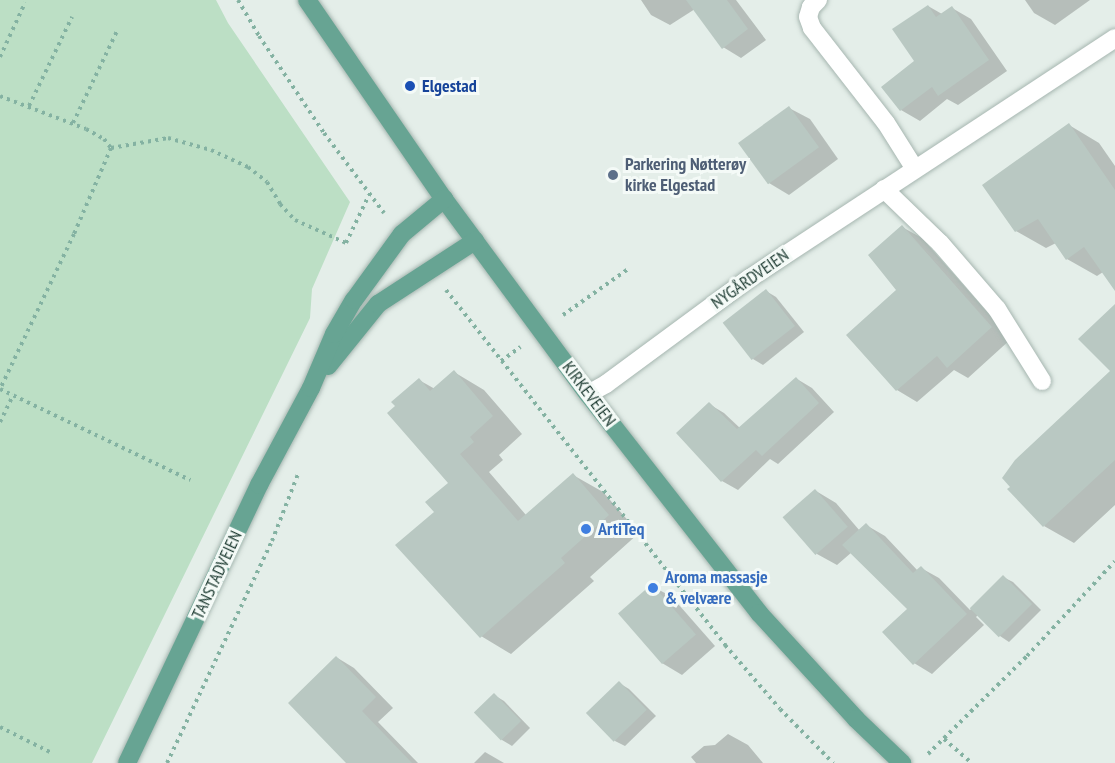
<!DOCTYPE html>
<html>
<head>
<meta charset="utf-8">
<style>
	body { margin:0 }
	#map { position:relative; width:1115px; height:763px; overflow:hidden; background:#e4eee9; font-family:"PT Sans Narrow",sans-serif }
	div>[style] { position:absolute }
	.green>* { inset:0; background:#bcdfc5 }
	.shadow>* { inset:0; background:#0003 }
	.building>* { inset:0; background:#b9c8c2; transform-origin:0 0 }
	.path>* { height:4px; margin-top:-2px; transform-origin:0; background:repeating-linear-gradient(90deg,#84b2a2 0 3px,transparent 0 7.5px) }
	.roads { filter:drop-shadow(0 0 2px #a6b6b0) drop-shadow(0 0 2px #a6b6b0) }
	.minor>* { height:18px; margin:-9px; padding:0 9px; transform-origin:9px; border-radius:9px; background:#fff }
	.major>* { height:18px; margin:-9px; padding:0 9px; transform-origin:9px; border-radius:9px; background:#67a493 }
	.dots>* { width:16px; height:16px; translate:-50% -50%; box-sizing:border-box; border:3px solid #f4faf7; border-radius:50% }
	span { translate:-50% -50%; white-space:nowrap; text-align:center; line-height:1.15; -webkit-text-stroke:6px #f4faf7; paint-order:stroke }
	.transit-label { font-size:18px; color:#164399; font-weight:700 }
	.left { translate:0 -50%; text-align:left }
	.service-label { font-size:18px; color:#4e5e75; font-weight:700 }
	.street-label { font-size:18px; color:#234037 }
	.shop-label { font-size:18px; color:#366cbe; font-weight:700 }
</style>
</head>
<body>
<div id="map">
	<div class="green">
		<div style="clip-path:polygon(0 0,216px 0,228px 23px,350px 202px,312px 289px,310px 318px,92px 763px,0 763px)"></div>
	</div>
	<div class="shadow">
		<div style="clip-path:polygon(641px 0,736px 0,766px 40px,741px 58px,723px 47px,695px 9px,670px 25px,651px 15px)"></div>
		<div style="clip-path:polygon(1025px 0,1090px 0,1055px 25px,1034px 13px)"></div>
		<div style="clip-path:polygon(928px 6px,942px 14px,952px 8px,971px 19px,1007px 71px,958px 105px,947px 99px,920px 121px,901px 110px,916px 62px)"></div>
		<div style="clip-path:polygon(789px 108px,810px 119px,838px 159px,789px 195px,769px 183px)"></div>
		<div style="clip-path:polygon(1069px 125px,1099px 143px,1115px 166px,1115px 289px,1103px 272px,1097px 276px,1067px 259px,1056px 243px,1046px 248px,1016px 231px)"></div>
		<div style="clip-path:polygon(902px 227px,922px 238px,1011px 339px,968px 378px,954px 370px,917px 402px,897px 390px,848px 335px,898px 291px)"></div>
		<div style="clip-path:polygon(766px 291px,776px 297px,804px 332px,763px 365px,753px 359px)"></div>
		<div style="clip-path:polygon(1115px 306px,1115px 505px,1074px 543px,1044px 526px,1112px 371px)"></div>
		<div style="clip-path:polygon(454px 372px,484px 390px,522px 434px,499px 455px,503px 460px,489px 472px,526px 515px,573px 475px,603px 492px,639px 533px,590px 577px,594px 581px,511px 654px,481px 636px,397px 545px,436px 512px,450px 483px,419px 380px,435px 389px)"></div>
		<div style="clip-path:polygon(797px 379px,812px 388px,834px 412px,778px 464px,770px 459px,738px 490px,722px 481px,678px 433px,709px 404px,724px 413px,741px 429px)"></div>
		<div style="clip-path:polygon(816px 491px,836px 503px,860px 531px,866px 525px,885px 536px,918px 571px,921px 568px,939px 578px,970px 610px,1003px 577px,1013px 582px,1041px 610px,1009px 642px,1000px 636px,978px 615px,976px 617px,984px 625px,932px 674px,914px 663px,909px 609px,852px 552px,837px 565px,817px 554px)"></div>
		<div style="clip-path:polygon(652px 586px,672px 597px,715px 646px,682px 675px,662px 663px,620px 614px)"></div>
		<div style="clip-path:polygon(336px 657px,354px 668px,393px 708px,378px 722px,418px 763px,349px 763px)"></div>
		<div style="clip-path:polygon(619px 683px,629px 689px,656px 716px,625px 746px,615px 741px)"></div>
		<div style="clip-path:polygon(494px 695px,504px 701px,530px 728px,512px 746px,502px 740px)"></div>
		<div style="clip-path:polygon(728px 734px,748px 745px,763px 763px,696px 763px,691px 757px,704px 746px,715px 745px)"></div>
		<div style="clip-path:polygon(485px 752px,504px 763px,474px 763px)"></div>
	</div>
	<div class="building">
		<div style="clip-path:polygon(686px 0,727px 0,748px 29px,722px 49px)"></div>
		<div style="clip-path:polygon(928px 5px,936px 17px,952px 6px,989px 60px,938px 96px,932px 87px,900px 111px,881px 87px,914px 61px,892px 29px)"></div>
		<div style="left:789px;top:106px;width:51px;height:63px;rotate:54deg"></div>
		<div style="clip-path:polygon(1069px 123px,1115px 190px,1115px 291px,1084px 247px,1066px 260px,1038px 219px,1015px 232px,982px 185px)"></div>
		<div style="clip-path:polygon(902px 225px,992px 327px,947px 368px,937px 356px,896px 391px,846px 335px,896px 290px,868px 255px)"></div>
		<div style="left:766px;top:289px;width:47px;height:55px;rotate:52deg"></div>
		<div style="clip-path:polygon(1115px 304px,1115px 460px,1043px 527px,1007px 489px,1010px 487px,1002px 478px,1015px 460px,1110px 371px,1078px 339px)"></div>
		<div style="clip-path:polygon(454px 370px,493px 416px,470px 437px,474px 442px,460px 454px,518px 521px,573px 473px,609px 515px,561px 558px,565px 563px,480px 638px,395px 545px,434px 512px,425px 502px,448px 483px,387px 413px,395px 406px,391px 402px,419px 378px,430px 391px)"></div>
		<div style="clip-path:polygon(796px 377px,819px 403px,762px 456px,756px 450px,721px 482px,676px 433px,709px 402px,737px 429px)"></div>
		<div style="left:815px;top:489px;width:50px;height:43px;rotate:49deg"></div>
		<div style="clip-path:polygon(866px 523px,913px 573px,921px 566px,967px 614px,913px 665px,882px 632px,907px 609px,842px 545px)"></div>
		<div style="left:1003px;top:575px;width:41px;height:47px;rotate:45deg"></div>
		<div style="left:652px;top:584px;width:67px;height:45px;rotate:49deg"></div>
		<div style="clip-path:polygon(336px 656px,376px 697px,362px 711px,412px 763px,346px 763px,288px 703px)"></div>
		<div style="left:619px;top:681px;width:40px;height:46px;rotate:46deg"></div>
		<div style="left:494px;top:693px;width:39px;height:28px;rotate:46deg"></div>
	</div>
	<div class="path">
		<div style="left:238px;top:0;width:42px;rotate:59.7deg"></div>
		<div style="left:259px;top:36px;width:117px;rotate:56.2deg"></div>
		<div style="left:324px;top:133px;width:100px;rotate:53.1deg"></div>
		<div style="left:0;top:57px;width:60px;rotate:-65.2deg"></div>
		<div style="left:0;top:96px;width:92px;rotate:21deg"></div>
		<div style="left:86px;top:129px;width:21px;rotate:29deg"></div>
		<div style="left:104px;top:139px;width:11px;rotate:52deg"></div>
		<div style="left:111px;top:148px;width:94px;rotate:113.3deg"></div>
		<div style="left:74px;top:234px;width:172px;rotate:115.5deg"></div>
		<div style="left:29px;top:106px;width:99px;rotate:-64.2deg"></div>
		<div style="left:73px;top:123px;width:104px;rotate:-64.4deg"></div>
		<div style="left:111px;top:148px;width:58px;rotate:-10deg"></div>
		<div style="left:168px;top:138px;width:45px;rotate:15.6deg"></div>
		<div style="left:211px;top:150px;width:41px;rotate:24.7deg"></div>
		<div style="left:248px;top:167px;width:24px;rotate:38deg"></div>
		<div style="left:267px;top:182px;width:26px;rotate:59deg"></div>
		<div style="left:280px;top:204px;width:22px;rotate:47deg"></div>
		<div style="left:295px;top:220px;width:56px;rotate:24.3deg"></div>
		<div style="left:346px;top:243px;width:53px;rotate:-64.4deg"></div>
		<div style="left:446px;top:290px;width:452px;rotate:51.8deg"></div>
		<div style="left:725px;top:645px;width:84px;rotate:49.3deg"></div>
		<div style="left:780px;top:709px;width:76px;rotate:45.5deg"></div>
		<div style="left:563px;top:315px;width:80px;rotate:-35.3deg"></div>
		<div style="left:501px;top:361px;width:24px;rotate:-36deg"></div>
		<div style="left:0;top:389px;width:211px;rotate:25.6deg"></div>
		<div style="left:0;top:422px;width:30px;rotate:-64deg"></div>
		<div style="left:0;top:727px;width:58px;rotate:26.6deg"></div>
		<div style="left:944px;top:739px;width:37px;rotate:41deg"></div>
		<div style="left:928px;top:754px;width:139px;rotate:-44.7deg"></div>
		<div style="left:1027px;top:656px;width:129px;rotate:-47.2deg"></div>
		<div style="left:167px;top:763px;width:246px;rotate:-64.7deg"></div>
		<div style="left:272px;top:541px;width:72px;rotate:-68.8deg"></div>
	</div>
	<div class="roads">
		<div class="minor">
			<div style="left:818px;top:0;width:10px;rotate:135deg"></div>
			<div style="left:811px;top:7px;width:10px;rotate:107deg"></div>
			<div style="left:808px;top:17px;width:12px;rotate:70deg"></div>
			<div style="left:812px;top:28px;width:120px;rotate:52.1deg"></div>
			<div style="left:886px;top:123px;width:54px;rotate:57.8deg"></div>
			<div style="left:884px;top:189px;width:78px;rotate:44deg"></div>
			<div style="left:940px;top:243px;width:87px;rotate:49.2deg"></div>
			<div style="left:997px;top:309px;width:85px;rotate:58deg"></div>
			<div style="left:588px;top:394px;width:21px;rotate:-29deg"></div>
			<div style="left:606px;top:384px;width:179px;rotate:-36.4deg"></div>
			<div style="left:750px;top:278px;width:437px;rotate:-33.3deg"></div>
		</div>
		<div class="major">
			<div style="left:307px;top:0;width:242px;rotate:55.5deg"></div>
			<div style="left:444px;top:199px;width:242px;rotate:53.6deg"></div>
			<div style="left:588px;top:394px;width:278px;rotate:52deg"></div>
			<div style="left:759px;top:613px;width:144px;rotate:47.5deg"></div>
			<div style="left:856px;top:719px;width:64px;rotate:43.7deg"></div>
			<div style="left:328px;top:366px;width:80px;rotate:-51.1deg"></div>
			<div style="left:378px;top:304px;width:116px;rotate:-33deg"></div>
			<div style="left:127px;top:763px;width:308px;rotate:-64.6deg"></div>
			<div style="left:259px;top:485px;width:110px;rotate:-61.8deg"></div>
			<div style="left:311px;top:388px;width:59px;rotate:-66.9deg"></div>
			<div style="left:334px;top:334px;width:39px;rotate:-60deg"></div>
			<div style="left:354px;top:300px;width:82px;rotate:-54deg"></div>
			<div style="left:402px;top:234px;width:55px;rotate:-39.8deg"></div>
		</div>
	</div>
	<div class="dots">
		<div style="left:410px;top:86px;background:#1a4fb4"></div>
		<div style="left:613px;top:175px;background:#5c6f8a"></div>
		<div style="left:586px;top:529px;background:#3f7fe0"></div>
		<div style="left:653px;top:588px;background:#3f7fe0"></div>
	</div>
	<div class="transit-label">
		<span class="left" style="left:422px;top:86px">Elgestad</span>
	</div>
	<div class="service-label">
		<span class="left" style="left:625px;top:175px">Parkering Nøtterøy<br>kirke Elgestad</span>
	</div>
	<div class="street-label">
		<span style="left:750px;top:279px;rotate:-35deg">NYGÅRDVEIEN</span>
		<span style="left:589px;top:394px;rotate:53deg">KIRKEVEIEN</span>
		<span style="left:217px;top:575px;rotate:-65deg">TANSTADVEIEN</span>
	</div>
	<div class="shop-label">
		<span class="left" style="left:598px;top:529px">ArtiTeq</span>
		<span class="left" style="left:665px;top:588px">Aroma massasje<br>&amp; velvære</span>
	</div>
</div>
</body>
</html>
